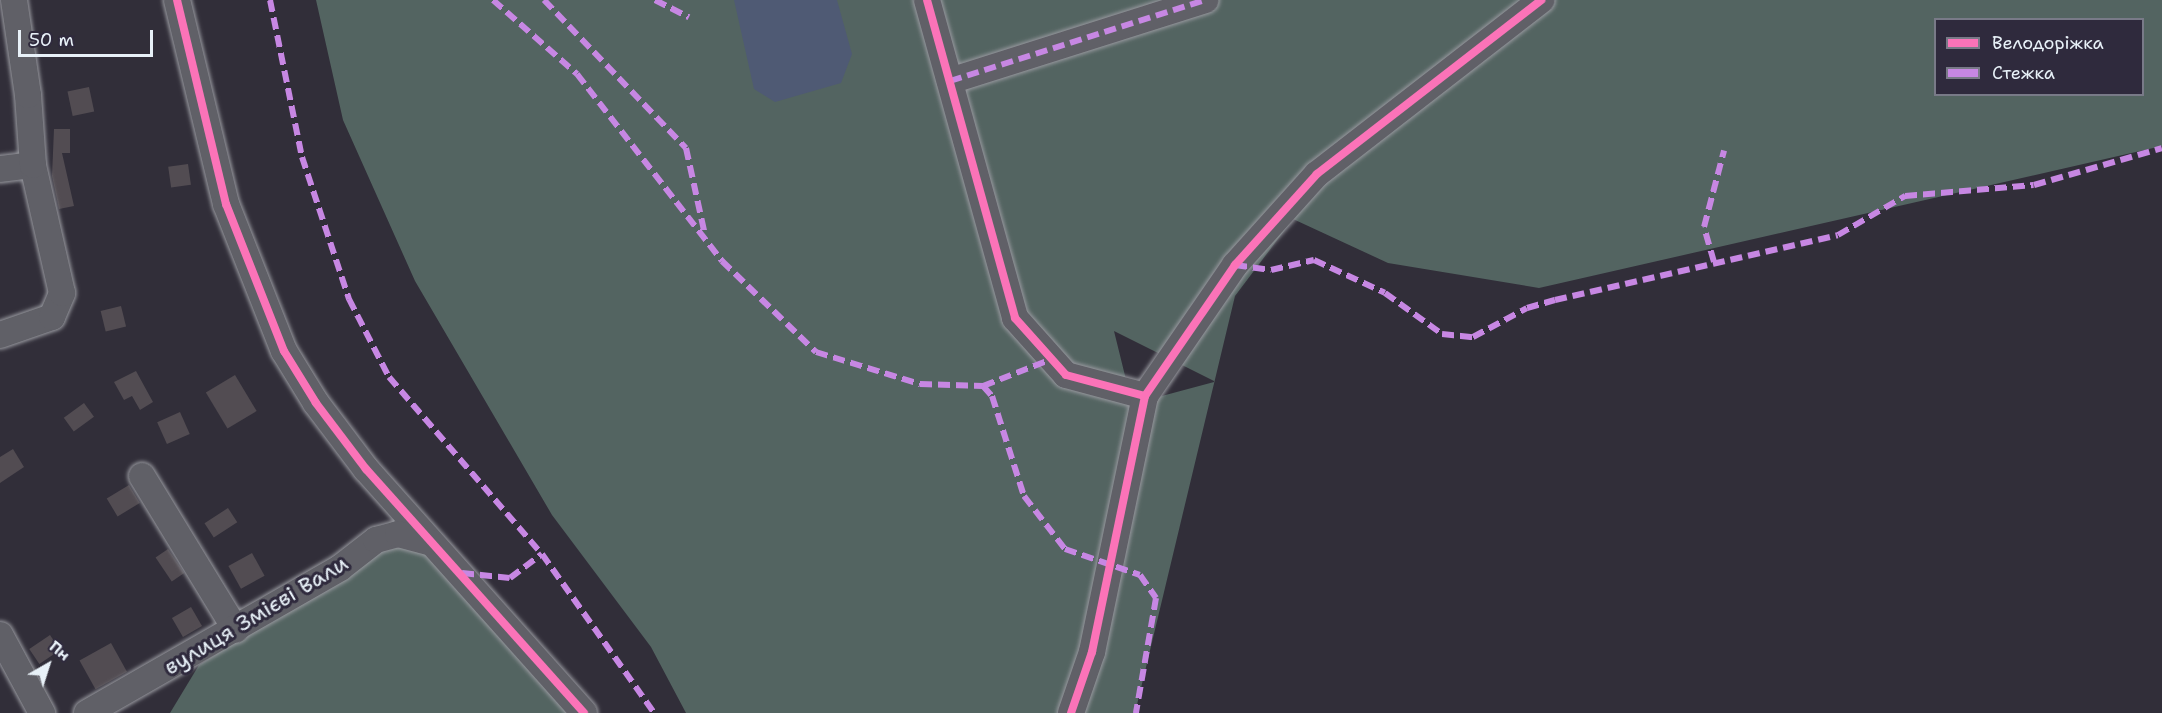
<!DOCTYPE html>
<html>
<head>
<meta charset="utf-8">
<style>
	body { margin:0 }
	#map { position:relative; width:2162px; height:713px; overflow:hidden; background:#312e39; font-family:"Shantell Sans",sans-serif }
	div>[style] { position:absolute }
	.green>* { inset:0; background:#536461 }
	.water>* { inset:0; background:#4f5a74 }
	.building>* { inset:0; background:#524c52; transform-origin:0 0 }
	.roads { filter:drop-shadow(0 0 2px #98999f) drop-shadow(0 0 2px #98999f) }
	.minor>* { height:26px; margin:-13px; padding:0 13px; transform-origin:13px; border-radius:13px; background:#606067 }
	.quiet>* { height:6px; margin-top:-3px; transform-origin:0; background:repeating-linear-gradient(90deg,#c787e3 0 12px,transparent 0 18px) }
	.cycleway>* { height:8px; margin:-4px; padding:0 4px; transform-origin:4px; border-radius:4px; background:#fb73b8 }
	span { translate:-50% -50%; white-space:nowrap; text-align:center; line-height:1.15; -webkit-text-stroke:6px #2f2a3d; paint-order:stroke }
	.street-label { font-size:22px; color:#e8f1f8 }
	.legend { position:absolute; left:1934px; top:18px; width:210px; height:78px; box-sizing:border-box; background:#2f2a3d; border:2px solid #797a88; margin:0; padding:8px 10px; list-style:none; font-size:18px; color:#e8f1f8 }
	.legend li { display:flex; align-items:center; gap:12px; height:30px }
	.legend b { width:30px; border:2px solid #797a88 }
	.north { position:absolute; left:18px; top:635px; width:60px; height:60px; -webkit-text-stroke:4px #2f2a3d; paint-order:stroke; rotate:39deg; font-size:16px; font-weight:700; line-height:24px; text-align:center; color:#e8f1f8 }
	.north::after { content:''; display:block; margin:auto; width:21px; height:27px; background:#e8f1f8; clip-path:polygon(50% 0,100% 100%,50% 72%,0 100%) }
	.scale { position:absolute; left:18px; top:30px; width:135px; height:27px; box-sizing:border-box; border:3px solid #e8f1f8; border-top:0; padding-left:8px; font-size:18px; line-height:21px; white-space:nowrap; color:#e8f1f8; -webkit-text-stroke:4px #2f2a3d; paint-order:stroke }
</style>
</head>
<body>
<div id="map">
	<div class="green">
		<div style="clip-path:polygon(evenodd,316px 0,2162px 0,2162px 146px,1539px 288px,1388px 263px,1293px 219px,1235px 296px,1135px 713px,686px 713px,651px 647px,552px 515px,415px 281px,343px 120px,316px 0,1936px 20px,2142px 20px,2142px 94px,1936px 94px,1936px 20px,316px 0,1114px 331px,1214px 381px,1214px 382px,1132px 404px,1114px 331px)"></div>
		<div style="clip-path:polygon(422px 545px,568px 713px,170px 713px,199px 665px,389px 546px)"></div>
	</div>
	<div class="water">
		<div style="clip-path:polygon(734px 0,837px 0,852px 54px,841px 83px,775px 102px,754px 89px)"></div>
	</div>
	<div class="building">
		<div style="left:89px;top:87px;width:25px;height:22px;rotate:78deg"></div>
		<div style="clip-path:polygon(54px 129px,70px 129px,70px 153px,62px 153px,74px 206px,59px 209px,52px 176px)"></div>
		<div style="left:188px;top:164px;width:21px;height:20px;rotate:82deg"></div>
		<div style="left:121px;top:306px;width:21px;height:21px;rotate:76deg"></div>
		<div style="clip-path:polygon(136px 371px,153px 402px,140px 410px,132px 396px,124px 400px,114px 382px)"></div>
		<div style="left:235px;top:375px;width:42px;height:34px;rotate:59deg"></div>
		<div style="left:84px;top:403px;width:17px;height:25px;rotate:54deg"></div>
		<div style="left:180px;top:412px;width:24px;height:25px;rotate:66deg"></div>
		<div style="clip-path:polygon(13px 449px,24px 467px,0 483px,0 457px)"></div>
		<div style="left:129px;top:485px;width:21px;height:26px;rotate:59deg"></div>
		<div style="left:228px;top:508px;width:17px;height:28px;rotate:57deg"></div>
		<div style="left:168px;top:549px;width:29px;height:15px;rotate:56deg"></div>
		<div style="left:252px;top:553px;width:26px;height:27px;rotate:61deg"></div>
		<div style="left:191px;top:607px;width:22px;height:22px;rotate:60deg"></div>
		<div style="left:50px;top:635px;width:18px;height:25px;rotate:56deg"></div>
		<div style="left:111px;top:643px;width:33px;height:36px;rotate:61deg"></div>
	</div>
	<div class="roads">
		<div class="minor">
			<div style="left:177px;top:0;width:210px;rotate:76.5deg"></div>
			<div style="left:226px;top:204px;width:158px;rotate:68.5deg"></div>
			<div style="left:284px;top:351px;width:61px;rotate:58.4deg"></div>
			<div style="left:316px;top:403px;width:83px;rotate:52.9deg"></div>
			<div style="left:366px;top:469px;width:327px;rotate:48.2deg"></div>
			<div style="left:927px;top:0;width:330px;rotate:74.5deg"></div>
			<div style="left:1015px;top:318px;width:76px;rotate:48.2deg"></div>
			<div style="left:1066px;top:375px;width:82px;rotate:14.9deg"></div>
			<div style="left:950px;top:81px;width:268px;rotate:-17.6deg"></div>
			<div style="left:0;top:169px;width:33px;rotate:-7deg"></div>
			<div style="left:0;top:335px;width:55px;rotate:-19.1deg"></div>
			<div style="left:52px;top:317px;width:26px;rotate:-67deg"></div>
			<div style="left:62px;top:293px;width:131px;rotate:-102.8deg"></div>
			<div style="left:33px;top:165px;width:70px;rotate:-94.1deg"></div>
			<div style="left:28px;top:95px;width:96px;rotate:-98.4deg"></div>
			<div style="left:142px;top:476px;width:180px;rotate:58.6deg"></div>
			<div style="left:0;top:635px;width:89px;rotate:61.7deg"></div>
			<div style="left:87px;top:713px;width:292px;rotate:-29.8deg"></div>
			<div style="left:340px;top:568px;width:46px;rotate:-37.9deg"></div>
			<div style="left:376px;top:540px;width:23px;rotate:-15deg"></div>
			<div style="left:398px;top:534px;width:31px;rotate:15deg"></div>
			<div style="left:1071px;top:713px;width:65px;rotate:-71deg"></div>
			<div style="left:1092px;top:652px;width:261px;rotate:-78.3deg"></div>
			<div style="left:1145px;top:396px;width:159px;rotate:-55.5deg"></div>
			<div style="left:1235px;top:265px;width:122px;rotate:-48deg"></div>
			<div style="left:1317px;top:174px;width:284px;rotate:-37.8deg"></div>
		</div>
	</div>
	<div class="quiet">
		<div style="left:270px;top:0;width:160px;rotate:78.5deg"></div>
		<div style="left:302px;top:157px;width:150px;rotate:71.7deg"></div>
		<div style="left:349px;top:299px;width:88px;rotate:62.9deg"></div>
		<div style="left:389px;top:377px;width:234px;rotate:49.2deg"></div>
		<div style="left:542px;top:554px;width:194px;rotate:54.8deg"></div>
		<div style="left:493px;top:0;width:112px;rotate:41.4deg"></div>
		<div style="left:577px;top:74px;width:237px;rotate:52.2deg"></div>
		<div style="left:722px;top:261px;width:131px;rotate:44.1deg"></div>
		<div style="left:816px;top:352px;width:109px;rotate:17.1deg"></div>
		<div style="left:920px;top:384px;width:63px;rotate:1.8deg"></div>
		<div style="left:983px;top:386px;width:74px;rotate:-21.4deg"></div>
		<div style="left:544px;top:0;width:205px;rotate:46.2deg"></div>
		<div style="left:686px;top:148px;width:89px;rotate:77.7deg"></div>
		<div style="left:655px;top:0;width:38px;rotate:27deg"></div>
		<div style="left:950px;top:81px;width:268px;rotate:-17.6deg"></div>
		<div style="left:1714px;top:262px;width:36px;rotate:-106deg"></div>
		<div style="left:1704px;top:227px;width:79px;rotate:-75.3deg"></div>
		<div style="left:1235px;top:265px;width:36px;rotate:8deg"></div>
		<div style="left:1271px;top:270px;width:44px;rotate:-13.1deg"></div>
		<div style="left:1314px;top:260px;width:78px;rotate:24.9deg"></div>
		<div style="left:1385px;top:293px;width:70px;rotate:35.7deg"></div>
		<div style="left:1442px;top:334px;width:31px;rotate:6deg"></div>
		<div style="left:1473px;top:337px;width:61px;rotate:-28.2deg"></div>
		<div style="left:1527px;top:308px;width:29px;rotate:-16deg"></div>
		<div style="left:1555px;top:300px;width:290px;rotate:-12.9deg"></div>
		<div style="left:1838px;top:235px;width:78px;rotate:-30.2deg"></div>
		<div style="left:1905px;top:196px;width:129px;rotate:-4.9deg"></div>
		<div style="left:2034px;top:185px;width:133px;rotate:-16.1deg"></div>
		<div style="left:983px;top:386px;width:13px;rotate:48deg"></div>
		<div style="left:992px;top:396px;width:105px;rotate:72.3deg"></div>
		<div style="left:1024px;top:496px;width:67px;rotate:52.3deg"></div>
		<div style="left:1065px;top:549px;width:79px;rotate:19.1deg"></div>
		<div style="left:1140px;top:575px;width:28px;rotate:55deg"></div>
		<div style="left:1156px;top:598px;width:117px;rotate:99.9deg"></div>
		<div style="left:462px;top:573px;width:48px;rotate:5.9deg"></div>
		<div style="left:510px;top:578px;width:40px;rotate:-37deg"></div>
	</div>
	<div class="cycleway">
		<div style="left:177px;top:0;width:210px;rotate:76.5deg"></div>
		<div style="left:226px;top:204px;width:158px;rotate:68.5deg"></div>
		<div style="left:284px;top:351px;width:61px;rotate:58.4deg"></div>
		<div style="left:316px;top:403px;width:83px;rotate:52.9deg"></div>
		<div style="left:366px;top:469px;width:327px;rotate:48.2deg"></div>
		<div style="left:927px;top:0;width:330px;rotate:74.5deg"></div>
		<div style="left:1015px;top:318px;width:76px;rotate:48.2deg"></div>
		<div style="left:1066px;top:375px;width:82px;rotate:14.9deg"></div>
		<div style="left:1071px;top:713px;width:65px;rotate:-71deg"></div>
		<div style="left:1092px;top:652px;width:261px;rotate:-78.3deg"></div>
		<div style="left:1145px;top:396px;width:159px;rotate:-55.5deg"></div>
		<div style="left:1235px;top:265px;width:122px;rotate:-48deg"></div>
		<div style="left:1317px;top:174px;width:284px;rotate:-37.8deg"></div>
	</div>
	<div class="street-label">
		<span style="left:256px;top:615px;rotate:-31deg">вулиця Змієві Вали</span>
	</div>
	<ul class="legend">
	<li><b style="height:8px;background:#fb73b8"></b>Велодоріжка</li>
	<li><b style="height:8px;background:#c787e3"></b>Стежка</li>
	</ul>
	<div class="north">Пн</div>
	<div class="scale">50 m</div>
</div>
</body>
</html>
